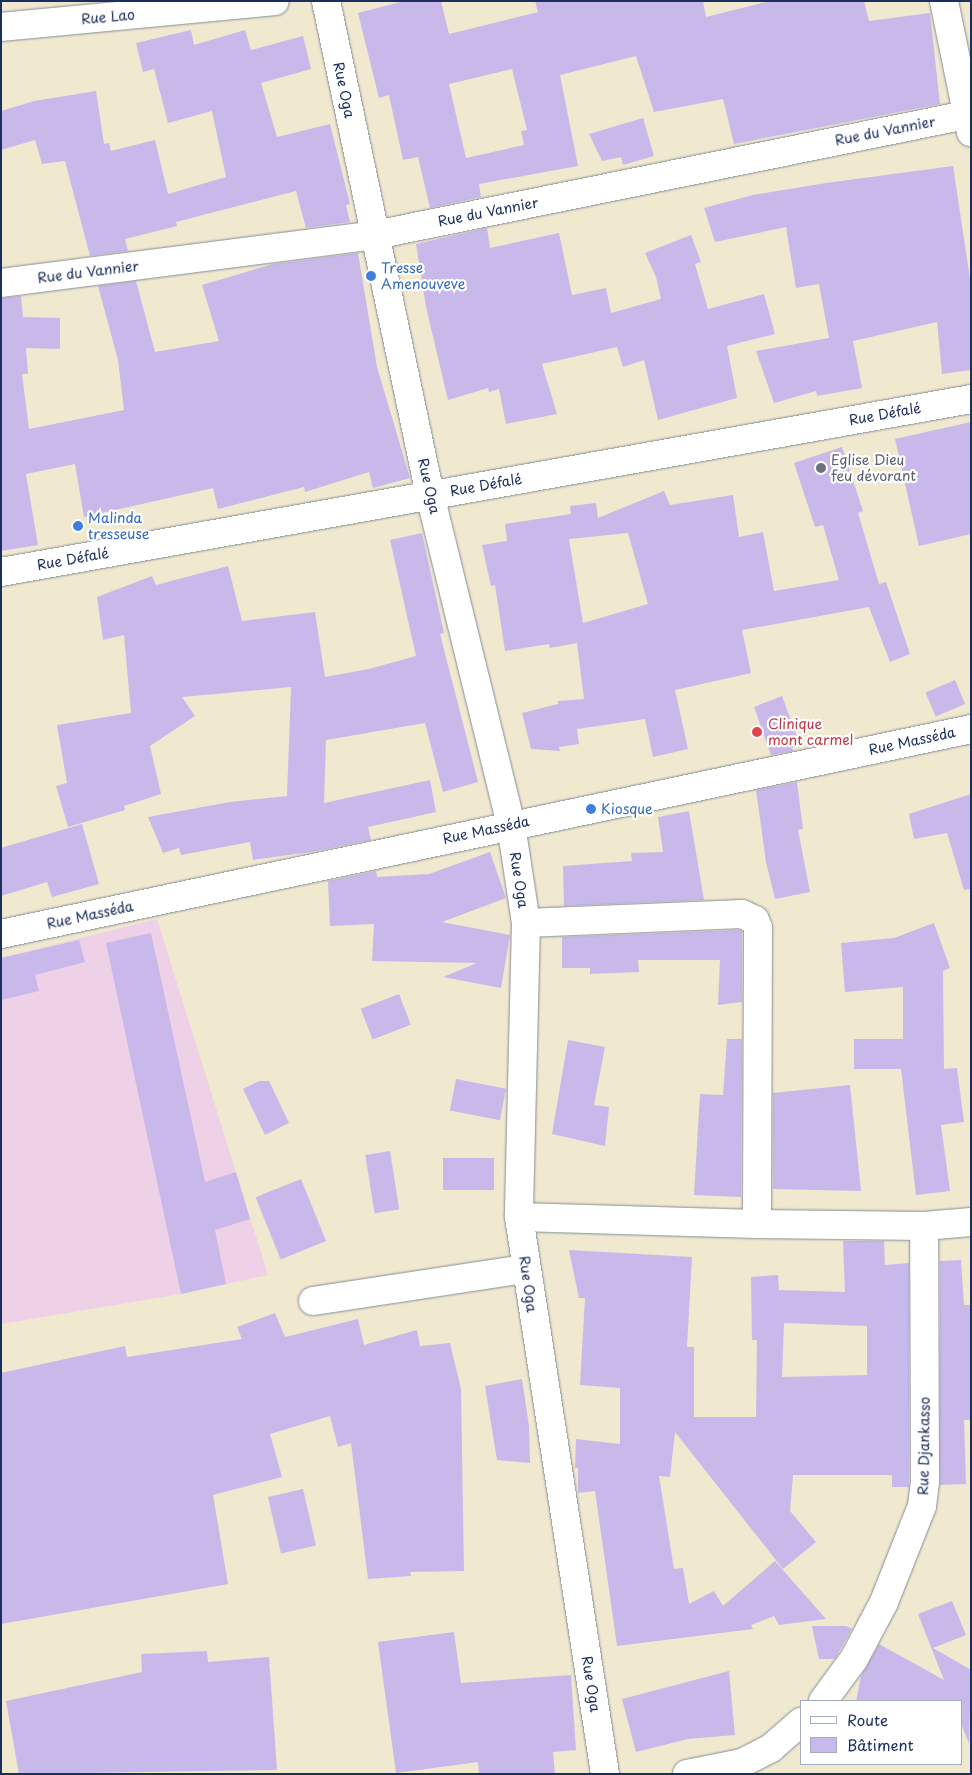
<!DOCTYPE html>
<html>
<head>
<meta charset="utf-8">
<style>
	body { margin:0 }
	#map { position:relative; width:972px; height:1775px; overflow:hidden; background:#f0e8cf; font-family:"Playpen Sans",sans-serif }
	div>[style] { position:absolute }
	.built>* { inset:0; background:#eed0e7 }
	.building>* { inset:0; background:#c9b9eb; transform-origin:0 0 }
	.roads { filter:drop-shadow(0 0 1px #868c96) drop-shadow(0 0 1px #868c96) }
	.minor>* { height:28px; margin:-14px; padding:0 14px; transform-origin:14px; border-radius:14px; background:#fff }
	.dots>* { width:14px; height:14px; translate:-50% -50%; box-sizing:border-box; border:2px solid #fff; border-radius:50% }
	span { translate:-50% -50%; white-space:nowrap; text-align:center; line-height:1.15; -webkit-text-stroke:4.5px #fff; paint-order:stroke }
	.street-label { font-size:14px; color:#1b2f5e }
	.shop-label { font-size:14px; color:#366cbe }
	.left { translate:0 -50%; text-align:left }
	.worship-label { font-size:14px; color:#5b616d }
	.health-label { font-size:14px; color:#be3a42 }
	.frame { position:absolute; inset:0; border:2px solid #1b2f5e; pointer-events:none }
	.legend { position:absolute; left:800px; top:1700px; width:162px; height:65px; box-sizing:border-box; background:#fff; border:1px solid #a4acbf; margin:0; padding:6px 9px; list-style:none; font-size:15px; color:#1b2f5e }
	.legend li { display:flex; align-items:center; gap:10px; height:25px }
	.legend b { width:25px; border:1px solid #a4acbf }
</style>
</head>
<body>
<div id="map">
	<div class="built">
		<div style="clip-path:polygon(157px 919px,268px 1275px,181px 1294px,1px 1324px,1px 958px)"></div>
	</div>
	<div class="building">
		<div style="clip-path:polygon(evenodd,404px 1px,441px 1px,449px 34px,538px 12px,535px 1px,703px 1px,706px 17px,770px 1px,864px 1px,869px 21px,930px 13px,940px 104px,734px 144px,723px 99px,654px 112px,636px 56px,560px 75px,578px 166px,479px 184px,481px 197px,430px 208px,418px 157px,403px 160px,389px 95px,379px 98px,358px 13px,404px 1px,512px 69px,527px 130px,521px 131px,524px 145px,466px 158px,449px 84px,512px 69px)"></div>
		<div style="clip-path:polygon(191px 30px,194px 45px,245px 30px,251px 50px,303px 36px,311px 69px,261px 83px,277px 137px,330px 124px,350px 204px,346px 205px,350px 222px,306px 228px,296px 191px,176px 222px,177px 226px,125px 239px,128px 251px,90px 256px,65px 161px,42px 164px,35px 140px,1px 150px,1px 111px,34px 101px,96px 91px,104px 144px,109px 143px,111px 151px,155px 140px,168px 194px,226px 177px,212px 111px,168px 123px,154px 69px,143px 72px,136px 43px)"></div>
		<div style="clip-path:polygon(643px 118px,654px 156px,623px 165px,621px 157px,602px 161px,589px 134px)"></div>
		<div style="clip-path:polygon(953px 166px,971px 285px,971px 370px,942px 374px,937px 322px,853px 341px,862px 388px,817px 396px,816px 391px,774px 403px,756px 351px,829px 338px,819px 284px,796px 288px,786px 227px,715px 242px,704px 208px,753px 195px,826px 183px)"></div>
		<div style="clip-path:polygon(487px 228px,490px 248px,559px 233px,572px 295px,606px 288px,611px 313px,661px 299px,656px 277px,645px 253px,691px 235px,701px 262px,695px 264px,708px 309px,764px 294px,775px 334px,727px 346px,737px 398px,658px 420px,644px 360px,623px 367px,617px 347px,542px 364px,557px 414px,506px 424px,499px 389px,489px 392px,488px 388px,448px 400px,426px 307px,416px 244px)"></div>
		<div style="clip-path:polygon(358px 253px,377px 367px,410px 478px,373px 488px,369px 472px,305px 492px,304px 487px,218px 509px,213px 488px,84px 517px,75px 464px,26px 474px,38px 545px,1px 551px,1px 298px,21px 296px,23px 317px,60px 318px,60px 349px,26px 348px,28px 374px,22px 374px,29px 429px,124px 410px,118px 360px,98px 286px,136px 281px,155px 352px,219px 341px,202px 285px,273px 264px)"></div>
		<div style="clip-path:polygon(971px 422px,971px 534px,919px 546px,895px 439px)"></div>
		<div style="clip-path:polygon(evenodd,842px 447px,863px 511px,858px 513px,879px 584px,886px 582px,910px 654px,890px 662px,869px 607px,742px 630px,751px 673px,675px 690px,688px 749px,653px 757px,645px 719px,577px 729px,579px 744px,559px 747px,560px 751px,531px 749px,522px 713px,558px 704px,558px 701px,584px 699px,577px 643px,550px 648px,549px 644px,505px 651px,495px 585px,491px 586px,482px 545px,507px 541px,505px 524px,571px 514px,570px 506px,596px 503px,598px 518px,664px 491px,670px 505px,733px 495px,739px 537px,763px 532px,774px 591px,839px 580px,823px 525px,815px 527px,794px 463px,842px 447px,628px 533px,648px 604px,583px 623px,569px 539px,628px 533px)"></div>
		<div style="clip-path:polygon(422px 533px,444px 633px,440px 634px,478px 782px,443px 792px,425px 723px,326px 740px,324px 803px,430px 780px,436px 812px,368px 827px,371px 840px,311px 852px,253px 860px,250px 842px,181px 855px,179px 848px,163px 853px,148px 817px,230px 802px,287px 796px,291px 687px,182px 697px,195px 716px,150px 746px,161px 794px,124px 806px,125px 810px,68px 827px,56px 786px,67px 783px,57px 725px,131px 713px,124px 635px,103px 640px,97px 597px,152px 576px,156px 585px,228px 566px,242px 621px,315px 612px,325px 677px,369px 669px,416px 656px,390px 540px)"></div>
		<div style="left:955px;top:680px;width:26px;height:32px;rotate:67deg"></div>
		<div style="clip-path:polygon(782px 696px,800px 745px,792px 748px,793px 751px,771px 755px,754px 707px)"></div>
		<div style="clip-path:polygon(797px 782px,803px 829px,798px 830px,810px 892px,775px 899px,766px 862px,756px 790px)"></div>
		<div style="clip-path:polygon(971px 794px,971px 889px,964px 890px,947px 833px,914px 839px,909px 814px)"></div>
		<div style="clip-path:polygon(689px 811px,704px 900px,564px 906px,563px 866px,632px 861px,631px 853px,663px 852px,658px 817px)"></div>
		<div style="clip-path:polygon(82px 824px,99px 884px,52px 897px,47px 882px,1px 896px,1px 848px)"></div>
		<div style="clip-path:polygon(490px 852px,506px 898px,442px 922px,510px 935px,501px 988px,443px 977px,477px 963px,372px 961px,374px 924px,330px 926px,328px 881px,376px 871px,377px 877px,429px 874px)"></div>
		<div style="clip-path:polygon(934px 923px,950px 968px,943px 971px,944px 1069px,957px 1068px,964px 1122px,941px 1125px,950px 1191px,916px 1195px,901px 1069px,854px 1069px,854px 1039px,903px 1039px,903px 987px,845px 992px,841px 943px,894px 938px)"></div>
		<div style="clip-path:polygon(739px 930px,742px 931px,742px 1002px,718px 1005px,720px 960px,638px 960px,639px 972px,590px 974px,590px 968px,562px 968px,562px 937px)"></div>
		<div style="clip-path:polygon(151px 933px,205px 1182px,236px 1172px,250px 1219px,215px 1230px,226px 1284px,181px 1294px,106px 943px)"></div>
		<div style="clip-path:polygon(79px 940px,85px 962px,35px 975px,39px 991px,1px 1000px,1px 958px)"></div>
		<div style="left:399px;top:994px;width:33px;height:41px;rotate:69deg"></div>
		<div style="clip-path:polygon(727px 1039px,742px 1039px,741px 1197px,694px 1195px,700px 1094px,723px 1095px)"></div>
		<div style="clip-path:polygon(568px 1040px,605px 1047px,594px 1105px,609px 1107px,605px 1146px,552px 1134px)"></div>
		<div style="left:456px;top:1079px;width:51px;height:32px;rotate:11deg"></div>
		<div style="clip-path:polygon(259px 1081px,269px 1081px,289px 1123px,265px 1135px,243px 1089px)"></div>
		<div style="clip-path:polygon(850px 1085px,861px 1191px,773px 1189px,773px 1093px)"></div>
		<div style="left:390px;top:1151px;width:59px;height:25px;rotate:81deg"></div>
		<div style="left:494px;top:1158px;width:32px;height:51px;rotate:90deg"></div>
		<div style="left:301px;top:1179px;width:67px;height:49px;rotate:68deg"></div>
		<div style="clip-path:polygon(evenodd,843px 1241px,884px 1241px,885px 1265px,909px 1263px,909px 1487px,892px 1487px,892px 1475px,793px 1475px,790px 1511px,816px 1542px,783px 1569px,675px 1432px,670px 1477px,659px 1476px,674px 1569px,683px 1568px,689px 1604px,714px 1591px,723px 1606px,775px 1561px,826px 1619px,779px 1625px,774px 1616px,751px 1625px,753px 1629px,617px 1646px,595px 1491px,578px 1493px,578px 1468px,575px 1468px,576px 1439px,620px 1444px,620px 1388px,580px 1385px,585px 1298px,579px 1298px,569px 1250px,692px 1257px,687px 1347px,694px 1347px,694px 1417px,756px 1417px,757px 1340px,752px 1340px,751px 1277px,778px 1275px,779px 1290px,845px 1292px,843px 1241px,784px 1323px,867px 1326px,867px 1375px,782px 1377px,784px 1323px)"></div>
		<div style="clip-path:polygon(961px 1260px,964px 1305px,971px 1305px,970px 1420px,964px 1420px,966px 1484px,940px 1485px,940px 1261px)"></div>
		<div style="clip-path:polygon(275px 1313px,285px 1337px,358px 1319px,364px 1345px,417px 1330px,420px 1346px,450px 1343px,461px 1389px,464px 1571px,410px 1572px,411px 1576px,368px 1579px,351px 1443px,338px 1447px,330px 1416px,270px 1434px,282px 1477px,213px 1495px,228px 1584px,1px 1624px,1px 1373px,125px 1346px,127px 1357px,242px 1339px,237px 1327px)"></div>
		<div style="clip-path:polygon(522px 1379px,529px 1426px,530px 1463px,497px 1460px,485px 1386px)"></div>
		<div style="left:303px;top:1489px;width:58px;height:36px;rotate:77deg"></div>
		<div style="clip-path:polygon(952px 1601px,966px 1635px,933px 1648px,971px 1670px,969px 1744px,961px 1723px,961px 1701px,856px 1701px,861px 1676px,879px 1644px,944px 1680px,918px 1614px)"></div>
		<div style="clip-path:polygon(812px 1626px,846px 1626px,852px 1629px,835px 1659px,819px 1659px)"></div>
		<div style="clip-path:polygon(454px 1632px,461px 1683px,571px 1675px,576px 1750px,553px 1752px,555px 1774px,479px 1774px,478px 1762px,396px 1773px,378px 1642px)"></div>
		<div style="clip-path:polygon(207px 1651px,208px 1662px,269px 1657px,277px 1770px,19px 1774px,6px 1701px,142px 1672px,141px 1654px)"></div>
		<div style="clip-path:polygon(729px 1671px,735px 1735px,688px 1739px,636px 1752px,622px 1699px)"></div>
	</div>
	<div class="roads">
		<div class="minor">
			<div style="left:326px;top:1px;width:505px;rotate:78.11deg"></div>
			<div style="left:430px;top:495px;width:340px;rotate:76.2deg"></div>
			<div style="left:511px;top:825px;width:99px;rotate:81.3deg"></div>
			<div style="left:526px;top:923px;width:294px;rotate:91.4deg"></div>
			<div style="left:519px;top:1217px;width:564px;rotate:81.22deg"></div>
			<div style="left:944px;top:1px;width:134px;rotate:78.4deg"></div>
			<div style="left:1px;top:27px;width:275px;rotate:-5.4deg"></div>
			<div style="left:1px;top:283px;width:377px;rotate:-7.3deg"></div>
			<div style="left:375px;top:235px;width:608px;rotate:-11.48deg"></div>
			<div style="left:1px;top:572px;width:985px;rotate:-10.11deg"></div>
			<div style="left:526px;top:923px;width:216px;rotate:-2.4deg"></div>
			<div style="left:742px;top:914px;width:14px;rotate:25deg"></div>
			<div style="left:755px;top:920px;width:9px;rotate:69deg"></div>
			<div style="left:758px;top:928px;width:296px;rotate:90.2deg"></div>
			<div style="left:1px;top:934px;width:991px;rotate:-11.93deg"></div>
			<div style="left:519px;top:1217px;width:238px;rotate:1.7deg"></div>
			<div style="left:757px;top:1224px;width:167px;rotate:0.7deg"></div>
			<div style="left:924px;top:1226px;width:47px;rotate:-4.9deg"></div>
			<div style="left:313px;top:1301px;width:214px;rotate:-8.6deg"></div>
			<div style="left:823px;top:1701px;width:52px;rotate:-53.6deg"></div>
			<div style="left:854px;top:1659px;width:64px;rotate:-62.2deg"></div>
			<div style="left:884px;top:1602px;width:103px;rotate:-68.4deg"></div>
			<div style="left:922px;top:1506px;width:25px;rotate:-83deg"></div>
			<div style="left:925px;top:1481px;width:255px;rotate:-90.2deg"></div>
			<div style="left:687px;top:1774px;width:56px;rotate:-11.3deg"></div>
			<div style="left:742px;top:1763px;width:33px;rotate:-27deg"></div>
			<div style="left:771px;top:1748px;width:40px;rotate:-41deg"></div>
		</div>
	</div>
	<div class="dots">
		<div style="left:371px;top:276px;background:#3f7fe0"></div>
		<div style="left:821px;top:468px;background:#6b7280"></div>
		<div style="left:78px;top:526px;background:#3f7fe0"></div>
		<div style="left:757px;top:732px;background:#e0444e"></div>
		<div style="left:591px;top:809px;background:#3f7fe0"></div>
	</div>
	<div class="street-label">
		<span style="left:108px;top:17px;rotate:-5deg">Rue Lao</span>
		<span style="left:344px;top:90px;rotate:78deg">Rue Oga</span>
		<span style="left:885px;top:131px;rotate:-11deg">Rue du Vannier</span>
		<span style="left:488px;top:212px;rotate:-11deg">Rue du Vannier</span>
		<span style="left:88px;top:272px;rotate:-7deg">Rue du Vannier</span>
		<span style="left:885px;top:414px;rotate:-10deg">Rue Défalé</span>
		<span style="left:486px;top:485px;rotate:-10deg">Rue Défalé</span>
		<span style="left:429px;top:486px;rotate:77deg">Rue Oga</span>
		<span style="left:73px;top:559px;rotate:-10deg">Rue Défalé</span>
		<span style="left:912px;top:741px;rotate:-12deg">Rue Masséda</span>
		<span style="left:486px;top:830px;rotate:-12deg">Rue Masséda</span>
		<span style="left:519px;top:880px;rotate:81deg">Rue Oga</span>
		<span style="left:90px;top:915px;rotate:-12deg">Rue Masséda</span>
		<span style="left:528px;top:1284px;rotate:82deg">Rue Oga</span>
		<span style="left:924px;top:1446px;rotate:-89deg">Rue Djankasso</span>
		<span style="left:591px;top:1684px;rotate:81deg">Rue Oga</span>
	</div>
	<div class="shop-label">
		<span class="left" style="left:381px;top:276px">Tresse<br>Amenouveve</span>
		<span class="left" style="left:88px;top:526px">Malinda<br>tresseuse</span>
		<span class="left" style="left:601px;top:809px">Kiosque</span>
	</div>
	<div class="worship-label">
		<span class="left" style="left:831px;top:468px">Eglise Dieu<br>feu dévorant</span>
	</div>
	<div class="health-label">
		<span class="left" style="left:768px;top:732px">Clinique<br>mont carmel</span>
	</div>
	<div class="frame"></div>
	<ul class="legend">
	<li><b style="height:6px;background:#fff"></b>Route</li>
	<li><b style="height:14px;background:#c9b9eb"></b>Bâtiment</li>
	</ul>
</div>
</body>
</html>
